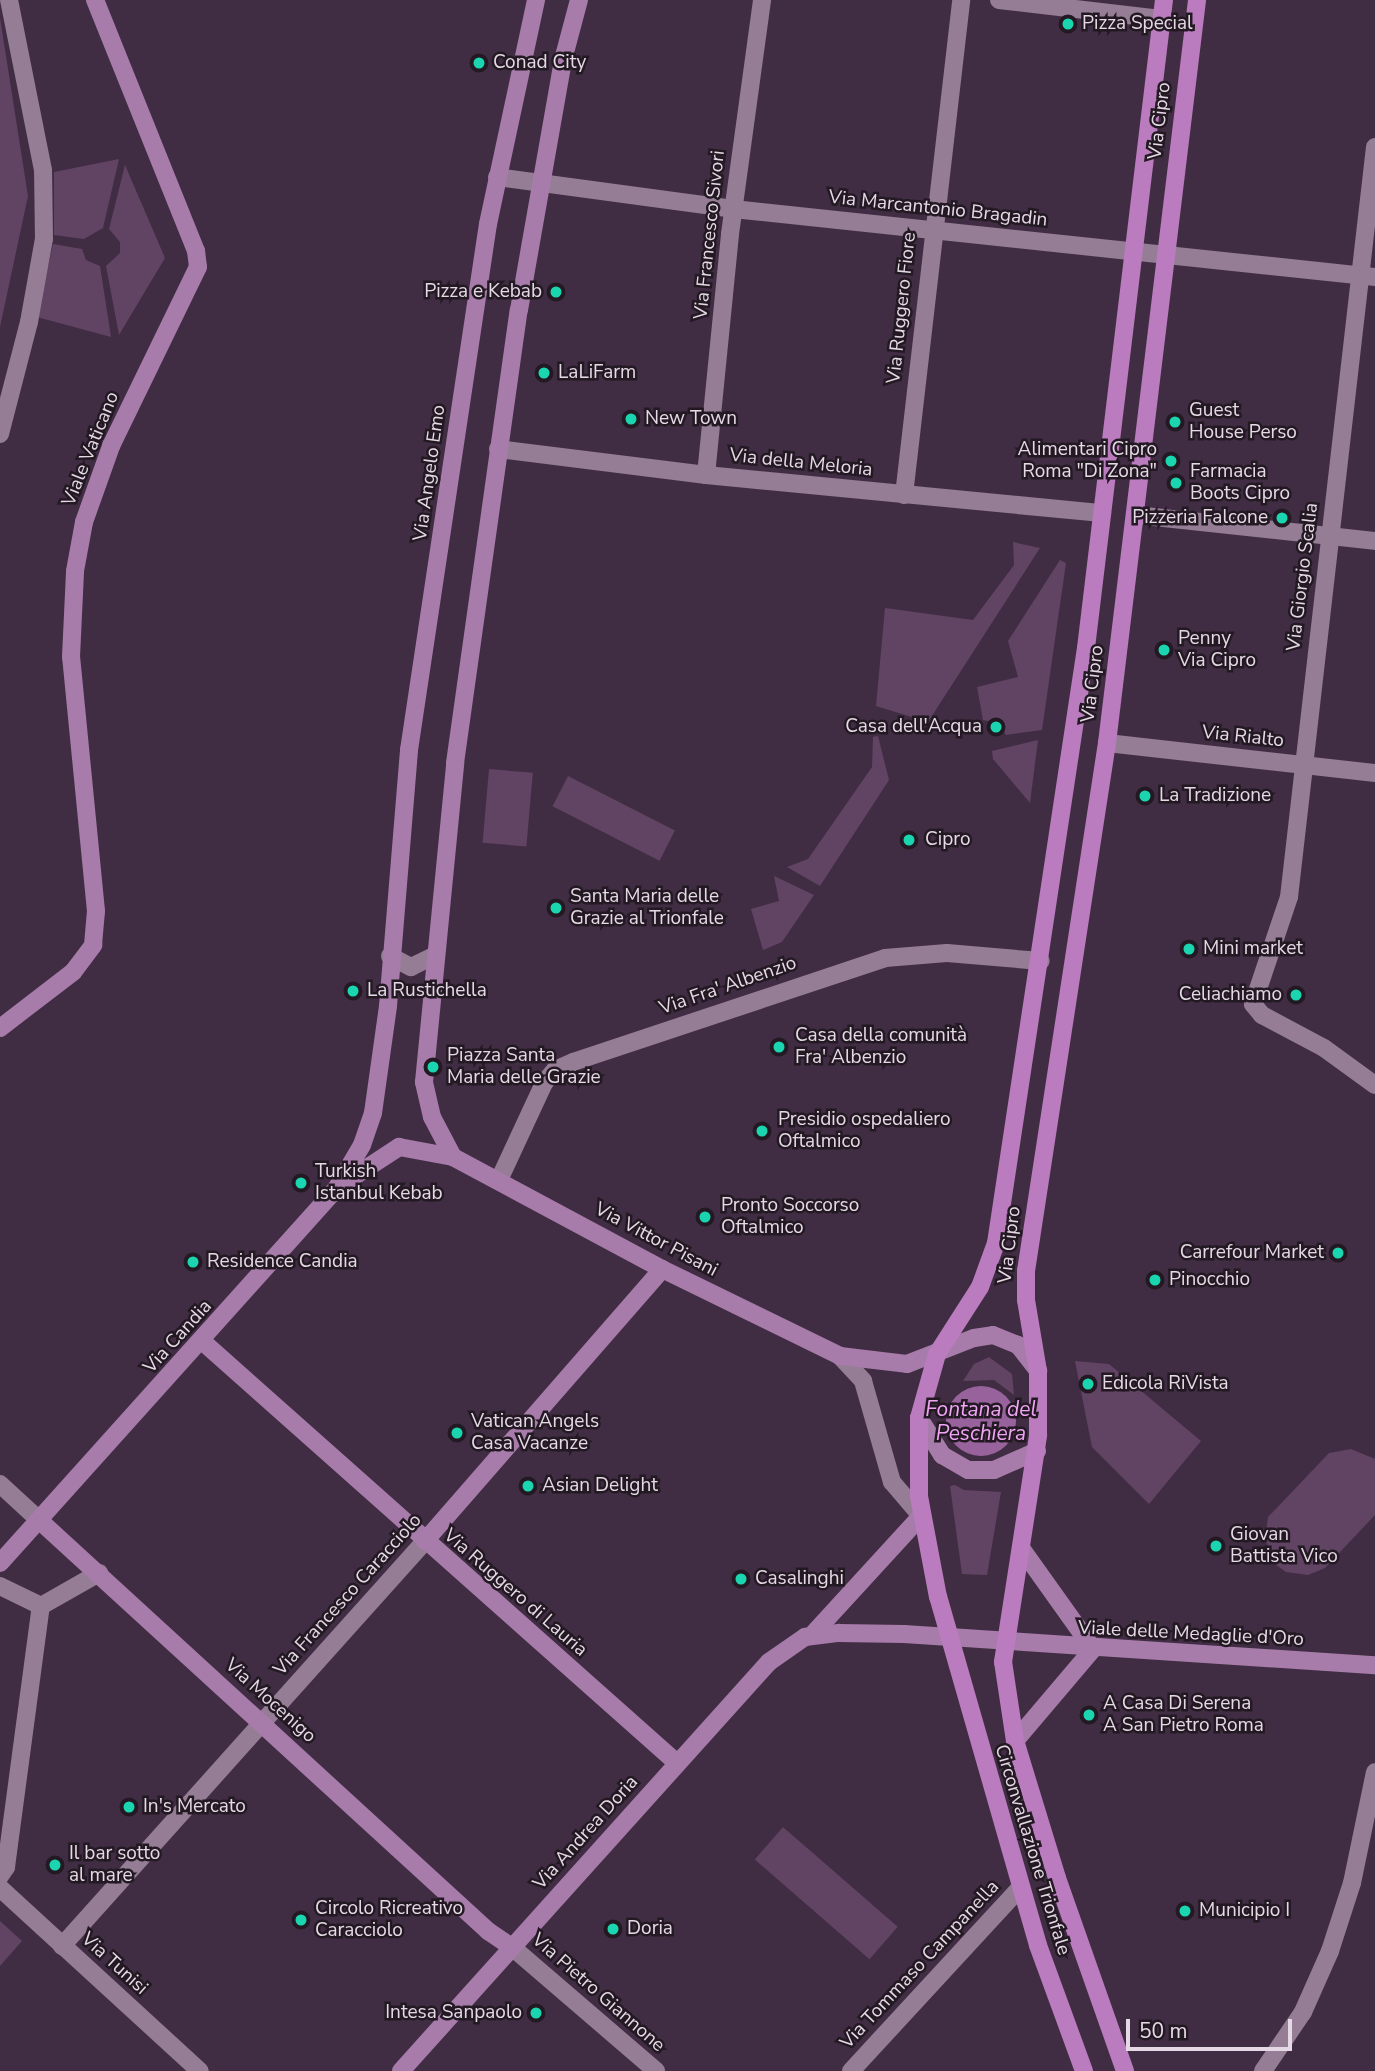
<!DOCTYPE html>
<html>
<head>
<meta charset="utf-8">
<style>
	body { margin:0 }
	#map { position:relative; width:1375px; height:2071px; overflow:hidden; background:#412d43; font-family:"Nunito Sans",sans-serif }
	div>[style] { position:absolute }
	.green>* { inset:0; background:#614363; transform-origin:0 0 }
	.water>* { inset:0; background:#98639c }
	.round { border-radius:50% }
	.street>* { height:18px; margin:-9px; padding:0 9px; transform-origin:9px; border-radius:9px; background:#947d95 }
	.secondary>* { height:18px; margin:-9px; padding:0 9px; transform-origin:9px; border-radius:9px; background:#a77caa }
	.primary>* { height:18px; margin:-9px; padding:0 9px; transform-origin:9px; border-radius:9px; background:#ba7cbe }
	.dots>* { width:19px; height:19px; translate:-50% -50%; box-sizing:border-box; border:4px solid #231923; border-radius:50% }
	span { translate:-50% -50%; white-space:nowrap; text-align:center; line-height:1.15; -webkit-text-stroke:5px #231923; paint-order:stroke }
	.poi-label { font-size:19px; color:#e6d9e6 }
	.left { translate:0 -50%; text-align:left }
	.right { translate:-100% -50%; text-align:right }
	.street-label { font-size:19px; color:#e6d9e6 }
	.water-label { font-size:21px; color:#efa4f4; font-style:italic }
	.scale { position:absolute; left:1126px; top:2019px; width:166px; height:32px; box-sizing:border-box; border:4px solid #e6d9e6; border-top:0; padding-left:9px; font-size:21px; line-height:24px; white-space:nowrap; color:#e6d9e6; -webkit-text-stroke:5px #231923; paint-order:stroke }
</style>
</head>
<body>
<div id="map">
	<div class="green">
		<div style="clip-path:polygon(0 18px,28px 196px,0 327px)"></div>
		<div style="clip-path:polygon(119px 159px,103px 228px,84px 239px,54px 235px,54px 172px)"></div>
		<div style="clip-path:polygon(125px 165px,165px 258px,119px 335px,106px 266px,120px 253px,120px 242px,109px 229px)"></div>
		<div style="clip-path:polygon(53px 244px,82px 249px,86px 260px,100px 266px,111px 337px,37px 317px)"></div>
		<div style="clip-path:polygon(1013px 542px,1040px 548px,928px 722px,876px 706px,885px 608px,973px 620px,1014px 565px)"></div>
		<div style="clip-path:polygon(1060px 560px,1066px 563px,1042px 730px,1006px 735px,999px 723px,983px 720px,977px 687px,1018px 677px,1008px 641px)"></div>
		<div style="clip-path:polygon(878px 736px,889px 780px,820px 886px,787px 867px,808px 859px,872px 767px,873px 737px)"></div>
		<div style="clip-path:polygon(1038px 740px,1030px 803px,993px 759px,992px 751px)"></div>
		<div style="left:489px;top:769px;width:44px;height:74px;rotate:5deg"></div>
		<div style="left:568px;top:776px;width:120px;height:34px;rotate:27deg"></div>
		<div style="clip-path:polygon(774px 876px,814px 895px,782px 942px,763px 950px,751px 909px,779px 901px)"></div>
		<div style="clip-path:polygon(989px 1357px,1012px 1374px,1014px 1395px,994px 1380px,963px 1381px,974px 1364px)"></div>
		<div style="clip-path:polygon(1075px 1361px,1109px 1364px,1201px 1441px,1149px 1504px,1092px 1447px)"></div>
		<div style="clip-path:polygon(1351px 1449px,1375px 1459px,1375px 1515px,1325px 1568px,1308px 1575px,1286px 1572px,1276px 1565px,1265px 1539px,1268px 1517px,1329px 1453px)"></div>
		<div style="clip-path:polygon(955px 1485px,964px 1490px,1001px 1492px,987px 1575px,962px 1574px,950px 1486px)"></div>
		<div style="left:783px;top:1827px;width:152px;height:43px;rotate:41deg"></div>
		<div style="clip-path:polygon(0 1921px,22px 1941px,0 1966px)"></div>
	</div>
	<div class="water">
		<div class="round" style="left:946px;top:1386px;width:70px;height:70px"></div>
	</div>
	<div class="street">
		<div style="left:999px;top:0;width:163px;rotate:6.7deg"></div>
		<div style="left:1375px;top:147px;width:755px;rotate:96.54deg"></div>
		<div style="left:1289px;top:897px;width:113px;rotate:108.6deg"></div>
		<div style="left:1253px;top:1004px;width:14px;rotate:51deg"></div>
		<div style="left:1262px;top:1015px;width:70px;rotate:28deg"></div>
		<div style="left:1324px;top:1048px;width:63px;rotate:36deg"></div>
		<div style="left:497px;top:177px;width:238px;rotate:7.7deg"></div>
		<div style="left:733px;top:209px;width:646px;rotate:6.05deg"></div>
		<div style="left:0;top:434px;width:116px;rotate:-75.5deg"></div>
		<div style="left:29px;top:322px;width:84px;rotate:-79.8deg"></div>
		<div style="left:44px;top:239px;width:69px;rotate:-90.8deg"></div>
		<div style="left:43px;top:170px;width:173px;rotate:-101.3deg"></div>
		<div style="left:498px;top:449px;width:210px;rotate:7.1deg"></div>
		<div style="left:706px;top:475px;width:398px;rotate:5.5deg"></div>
		<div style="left:706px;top:475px;width:242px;rotate:-84.3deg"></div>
		<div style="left:730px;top:234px;width:236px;rotate:-82.2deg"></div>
		<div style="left:904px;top:495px;width:498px;rotate:-83.4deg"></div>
		<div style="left:1136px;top:515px;width:240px;rotate:6.2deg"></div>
		<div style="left:1107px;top:743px;width:270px;rotate:6.4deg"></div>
		<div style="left:390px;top:956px;width:24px;rotate:28deg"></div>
		<div style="left:411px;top:967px;width:28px;rotate:-26deg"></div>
		<div style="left:499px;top:1180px;width:107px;rotate:-65.1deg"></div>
		<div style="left:544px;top:1083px;width:17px;rotate:-50deg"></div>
		<div style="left:555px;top:1070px;width:20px;rotate:-24deg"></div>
		<div style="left:573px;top:1062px;width:329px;rotate:-18.4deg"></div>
		<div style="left:885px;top:958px;width:62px;rotate:-4.6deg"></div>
		<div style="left:947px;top:953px;width:94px;rotate:4.9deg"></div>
		<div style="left:840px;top:1356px;width:34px;rotate:47deg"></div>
		<div style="left:863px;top:1381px;width:105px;rotate:74deg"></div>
		<div style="left:892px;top:1482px;width:45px;rotate:49.5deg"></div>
		<div style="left:0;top:1484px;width:53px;rotate:42.7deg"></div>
		<div style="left:0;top:1586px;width:46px;rotate:26deg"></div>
		<div style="left:41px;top:1606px;width:67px;rotate:-29.6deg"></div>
		<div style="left:0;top:1876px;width:11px;rotate:-56deg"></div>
		<div style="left:6px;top:1867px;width:263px;rotate:-82.4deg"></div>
		<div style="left:0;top:1888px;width:271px;rotate:42.5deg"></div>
		<div style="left:62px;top:1946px;width:544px;rotate:-48.13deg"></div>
		<div style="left:512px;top:1947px;width:190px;rotate:40.7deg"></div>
		<div style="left:851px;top:2071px;width:249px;rotate:-47.3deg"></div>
		<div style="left:1263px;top:2071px;width:71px;rotate:-55.9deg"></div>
		<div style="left:1303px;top:2012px;width:67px;rotate:-66.1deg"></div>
		<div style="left:1330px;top:1951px;width:71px;rotate:-72.1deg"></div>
		<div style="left:1352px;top:1883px;width:113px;rotate:-78.3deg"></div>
	</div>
	<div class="secondary">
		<div style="left:0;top:1028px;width:92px;rotate:-37.5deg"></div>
		<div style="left:73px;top:972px;width:34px;rotate:-53deg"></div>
		<div style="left:93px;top:945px;width:34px;rotate:-85deg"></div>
		<div style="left:96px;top:911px;width:255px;rotate:-95.6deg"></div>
		<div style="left:71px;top:657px;width:86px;rotate:-87.3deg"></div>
		<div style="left:75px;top:571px;width:50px;rotate:-79.6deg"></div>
		<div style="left:84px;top:522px;width:81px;rotate:-70.4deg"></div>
		<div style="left:111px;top:446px;width:199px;rotate:-64.1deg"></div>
		<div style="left:198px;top:267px;width:16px;rotate:-97deg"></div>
		<div style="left:196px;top:251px;width:271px;rotate:-111.9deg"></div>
		<div style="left:453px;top:1157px;width:45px;rotate:-117.7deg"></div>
		<div style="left:432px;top:1117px;width:36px;rotate:-103deg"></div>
		<div style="left:424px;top:1082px;width:321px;rotate:-84.4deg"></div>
		<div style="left:455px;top:763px;width:457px;rotate:-82deg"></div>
		<div style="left:519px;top:310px;width:254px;rotate:-80deg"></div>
		<div style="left:563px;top:60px;width:62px;rotate:-75.1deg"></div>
		<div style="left:344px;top:1183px;width:66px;rotate:-33.2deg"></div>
		<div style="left:399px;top:1147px;width:55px;rotate:10.5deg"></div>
		<div style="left:453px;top:1157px;width:237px;rotate:28.2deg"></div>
		<div style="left:662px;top:1269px;width:198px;rotate:26deg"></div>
		<div style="left:840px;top:1356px;width:67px;rotate:6.8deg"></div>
		<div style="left:907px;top:1364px;width:72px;rotate:-21.2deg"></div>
		<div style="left:974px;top:1338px;width:19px;rotate:-9deg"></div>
		<div style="left:993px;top:1335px;width:27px;rotate:22deg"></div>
		<div style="left:1018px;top:1345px;width:33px;rotate:52deg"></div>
		<div style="left:202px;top:1341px;width:635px;rotate:41.62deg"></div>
		<div style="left:919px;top:1418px;width:44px;rotate:58.1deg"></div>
		<div style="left:942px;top:1455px;width:30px;rotate:30deg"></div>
		<div style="left:968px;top:1470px;width:26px"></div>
		<div style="left:994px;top:1470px;width:47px;rotate:-23.8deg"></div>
		<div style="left:39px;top:1520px;width:609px;rotate:42.47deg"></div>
		<div style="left:488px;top:1931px;width:29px;rotate:34deg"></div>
		<div style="left:425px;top:1541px;width:361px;rotate:-48.9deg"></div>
		<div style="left:1021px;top:1548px;width:124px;rotate:54.5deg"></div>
		<div style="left:0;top:1563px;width:503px;rotate:-48.06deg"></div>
		<div style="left:336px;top:1189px;width:51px;rotate:-59.4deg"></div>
		<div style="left:362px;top:1145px;width:34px;rotate:-71deg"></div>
		<div style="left:373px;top:1113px;width:108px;rotate:-82deg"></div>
		<div style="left:388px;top:1006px;width:257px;rotate:-85.3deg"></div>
		<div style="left:409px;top:750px;width:532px;rotate:-81.46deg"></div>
		<div style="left:488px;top:224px;width:229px;rotate:-77.9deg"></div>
		<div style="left:812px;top:1635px;width:161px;rotate:-47.5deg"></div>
		<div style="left:1015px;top:1741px;width:121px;rotate:-49.7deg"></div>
		<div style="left:401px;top:2071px;width:550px;rotate:-48.02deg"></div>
		<div style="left:769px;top:1662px;width:44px;rotate:-34.8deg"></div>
		<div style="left:805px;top:1637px;width:34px;rotate:-7deg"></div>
		<div style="left:839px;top:1633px;width:65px;rotate:0.9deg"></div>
		<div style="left:904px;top:1634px;width:472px;rotate:3.8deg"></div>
	</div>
	<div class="primary">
		<div style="left:1084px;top:2071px;width:134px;rotate:-110.1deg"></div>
		<div style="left:1038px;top:1945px;width:362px;rotate:-106deg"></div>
		<div style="left:938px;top:1597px;width:103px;rotate:-100.7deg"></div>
		<div style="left:919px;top:1496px;width:78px;rotate:-90deg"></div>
		<div style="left:919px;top:1418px;width:66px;rotate:-74.3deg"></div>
		<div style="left:937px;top:1354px;width:80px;rotate:-57.3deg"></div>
		<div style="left:980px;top:1287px;width:47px;rotate:-70deg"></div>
		<div style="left:996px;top:1243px;width:602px;rotate:-81.4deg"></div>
		<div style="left:1086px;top:648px;width:653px;rotate:-83.14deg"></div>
		<div style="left:1125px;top:2071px;width:205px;rotate:-109.4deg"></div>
		<div style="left:1057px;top:1878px;width:143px;rotate:-107deg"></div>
		<div style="left:1015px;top:1741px;width:80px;rotate:-98.6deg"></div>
		<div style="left:1003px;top:1662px;width:230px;rotate:-81.2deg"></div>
		<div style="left:1038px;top:1435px;width:64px;rotate:-90deg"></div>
		<div style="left:1038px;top:1371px;width:72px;rotate:-99.6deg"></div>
		<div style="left:1026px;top:1300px;width:29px;rotate:-90deg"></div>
		<div style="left:1026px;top:1271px;width:534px;rotate:-81.28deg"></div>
		<div style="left:1107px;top:743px;width:748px;rotate:-83.09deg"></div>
	</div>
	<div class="dots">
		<div style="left:1068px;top:24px;background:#1bd5b1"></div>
		<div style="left:479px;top:63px;background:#1bd5b1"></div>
		<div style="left:556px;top:292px;background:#1bd5b1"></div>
		<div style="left:544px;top:373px;background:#1bd5b1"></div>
		<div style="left:631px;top:419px;background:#1bd5b1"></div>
		<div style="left:1175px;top:422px;background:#1bd5b1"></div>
		<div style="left:1171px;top:461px;background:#1bd5b1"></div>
		<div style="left:1176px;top:483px;background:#1bd5b1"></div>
		<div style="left:1282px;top:518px;background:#1bd5b1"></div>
		<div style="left:1164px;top:650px;background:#1bd5b1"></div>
		<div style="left:996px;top:727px;background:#1bd5b1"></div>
		<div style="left:1145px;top:796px;background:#1bd5b1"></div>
		<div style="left:909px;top:840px;background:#1bd5b1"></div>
		<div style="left:556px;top:908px;background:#1bd5b1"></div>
		<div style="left:1189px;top:949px;background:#1bd5b1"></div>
		<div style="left:353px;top:991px;background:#1bd5b1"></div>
		<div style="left:1296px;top:995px;background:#1bd5b1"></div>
		<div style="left:779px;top:1047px;background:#1bd5b1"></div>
		<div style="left:433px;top:1067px;background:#1bd5b1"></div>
		<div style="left:762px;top:1131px;background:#1bd5b1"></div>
		<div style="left:301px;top:1183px;background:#1bd5b1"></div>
		<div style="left:705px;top:1217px;background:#1bd5b1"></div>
		<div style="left:1338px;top:1253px;background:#1bd5b1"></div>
		<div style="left:193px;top:1262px;background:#1bd5b1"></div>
		<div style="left:1155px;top:1280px;background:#1bd5b1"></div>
		<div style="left:1088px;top:1384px;background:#1bd5b1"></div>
		<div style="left:457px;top:1433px;background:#1bd5b1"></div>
		<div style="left:528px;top:1486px;background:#1bd5b1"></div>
		<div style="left:1216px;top:1546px;background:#1bd5b1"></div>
		<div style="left:741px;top:1579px;background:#1bd5b1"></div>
		<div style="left:1089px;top:1715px;background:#1bd5b1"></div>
		<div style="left:129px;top:1807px;background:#1bd5b1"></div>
		<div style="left:55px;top:1865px;background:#1bd5b1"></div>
		<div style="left:1185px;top:1911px;background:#1bd5b1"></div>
		<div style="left:301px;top:1920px;background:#1bd5b1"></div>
		<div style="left:613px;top:1929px;background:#1bd5b1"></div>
		<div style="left:536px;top:2013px;background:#1bd5b1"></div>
	</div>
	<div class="poi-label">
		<span class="left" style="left:1082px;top:24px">Pizza Special</span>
		<span class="left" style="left:493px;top:63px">Conad City</span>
		<span class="right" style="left:542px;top:292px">Pizza e Kebab</span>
		<span class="left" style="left:558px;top:373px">LaLiFarm</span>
		<span class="left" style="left:1189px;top:422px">Guest<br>House Perso</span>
		<span class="left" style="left:645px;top:419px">New Town</span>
		<span class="right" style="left:1157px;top:461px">Alimentari Cipro<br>Roma "Di Zona"</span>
		<span class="left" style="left:1190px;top:483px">Farmacia<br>Boots Cipro</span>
		<span class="right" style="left:1268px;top:518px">Pizzeria Falcone</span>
		<span class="left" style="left:1178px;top:650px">Penny<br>Via Cipro</span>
		<span class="right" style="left:982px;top:727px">Casa dell'Acqua</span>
		<span class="left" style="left:1159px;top:796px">La Tradizione</span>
		<span class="left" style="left:925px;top:840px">Cipro</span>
		<span class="left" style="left:570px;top:908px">Santa Maria delle<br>Grazie al Trionfale</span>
		<span class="left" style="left:1203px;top:949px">Mini market</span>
		<span class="left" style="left:367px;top:991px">La Rustichella</span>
		<span class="right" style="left:1282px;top:995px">Celiachiamo</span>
		<span class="left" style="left:795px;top:1047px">Casa della comunità<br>Fra' Albenzio</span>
		<span class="left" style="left:447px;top:1067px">Piazza Santa<br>Maria delle Grazie</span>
		<span class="left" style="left:778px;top:1131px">Presidio ospedaliero<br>Oftalmico</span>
		<span class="left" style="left:315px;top:1183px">Turkish<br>Istanbul Kebab</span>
		<span class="left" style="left:721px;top:1217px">Pronto Soccorso<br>Oftalmico</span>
		<span class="right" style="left:1324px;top:1253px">Carrefour Market</span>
		<span class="left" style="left:207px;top:1262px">Residence Candia</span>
		<span class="left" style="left:1169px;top:1280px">Pinocchio</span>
		<span class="left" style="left:1102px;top:1384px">Edicola RiVista</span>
		<span class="left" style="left:471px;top:1433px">Vatican Angels<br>Casa Vacanze</span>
		<span class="left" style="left:542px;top:1486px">Asian Delight</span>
		<span class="left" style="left:1230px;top:1546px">Giovan<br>Battista Vico</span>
		<span class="left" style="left:755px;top:1579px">Casalinghi</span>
		<span class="left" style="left:1103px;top:1715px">A Casa Di Serena<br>A San Pietro Roma</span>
		<span class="left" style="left:143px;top:1807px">In's Mercato</span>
		<span class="left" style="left:69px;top:1865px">Il bar sotto<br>al mare</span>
		<span class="left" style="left:315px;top:1920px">Circolo Ricreativo<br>Caracciolo</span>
		<span class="left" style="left:1199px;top:1911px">Municipio I</span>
		<span class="left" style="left:627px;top:1929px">Doria</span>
		<span class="right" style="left:522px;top:2013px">Intesa Sanpaolo</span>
	</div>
	<div class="street-label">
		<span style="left:1160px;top:121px;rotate:-83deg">Via Cipro</span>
		<span style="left:938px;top:209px;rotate:6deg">Via Marcantonio Bragadin</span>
		<span style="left:710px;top:235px;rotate:-84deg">Via Francesco Sivori</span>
		<span style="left:902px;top:308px;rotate:-84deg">Via Ruggero Fiore</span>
		<span style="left:91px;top:449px;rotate:-68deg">Viale Vaticano</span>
		<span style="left:801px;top:463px;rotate:6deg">Via della Meloria</span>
		<span style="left:430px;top:473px;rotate:-82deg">Via Angelo Emo</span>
		<span style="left:1303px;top:577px;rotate:-83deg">Via Giorgio Scalia</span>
		<span style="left:1093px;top:684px;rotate:-83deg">Via Cipro</span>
		<span style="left:1243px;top:737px;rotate:6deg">Via Rialto</span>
		<span style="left:728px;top:986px;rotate:-19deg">Via Fra' Albenzio</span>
		<span style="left:656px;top:1240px;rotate:28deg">Via Vittor Pisani</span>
		<span style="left:1010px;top:1245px;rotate:-83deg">Via Cipro</span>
		<span style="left:178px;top:1337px;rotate:-48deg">Via Candia</span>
		<span style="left:515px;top:1593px;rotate:41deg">Via Ruggero di Lauria</span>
		<span style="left:348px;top:1595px;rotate:-48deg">Via Francesco Caracciolo</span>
		<span style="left:1191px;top:1634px;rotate:3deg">Viale delle Medaglie d'Oro</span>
		<span style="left:270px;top:1701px;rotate:42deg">Via Mocenigo</span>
		<span style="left:586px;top:1833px;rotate:-48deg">Via Andrea Doria</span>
		<span style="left:1032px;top:1850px;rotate:73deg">Circonvallazione Trionfale</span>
		<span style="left:114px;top:1964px;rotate:42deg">Via Tunisi</span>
		<span style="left:920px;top:1965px;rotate:-47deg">Via Tommaso Campanella</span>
		<span style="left:598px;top:1993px;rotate:41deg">Via Pietro Giannone</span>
	</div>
	<div class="water-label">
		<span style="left:981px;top:1421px">Fontana del<br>Peschiera</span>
	</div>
	<div class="scale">50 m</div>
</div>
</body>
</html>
